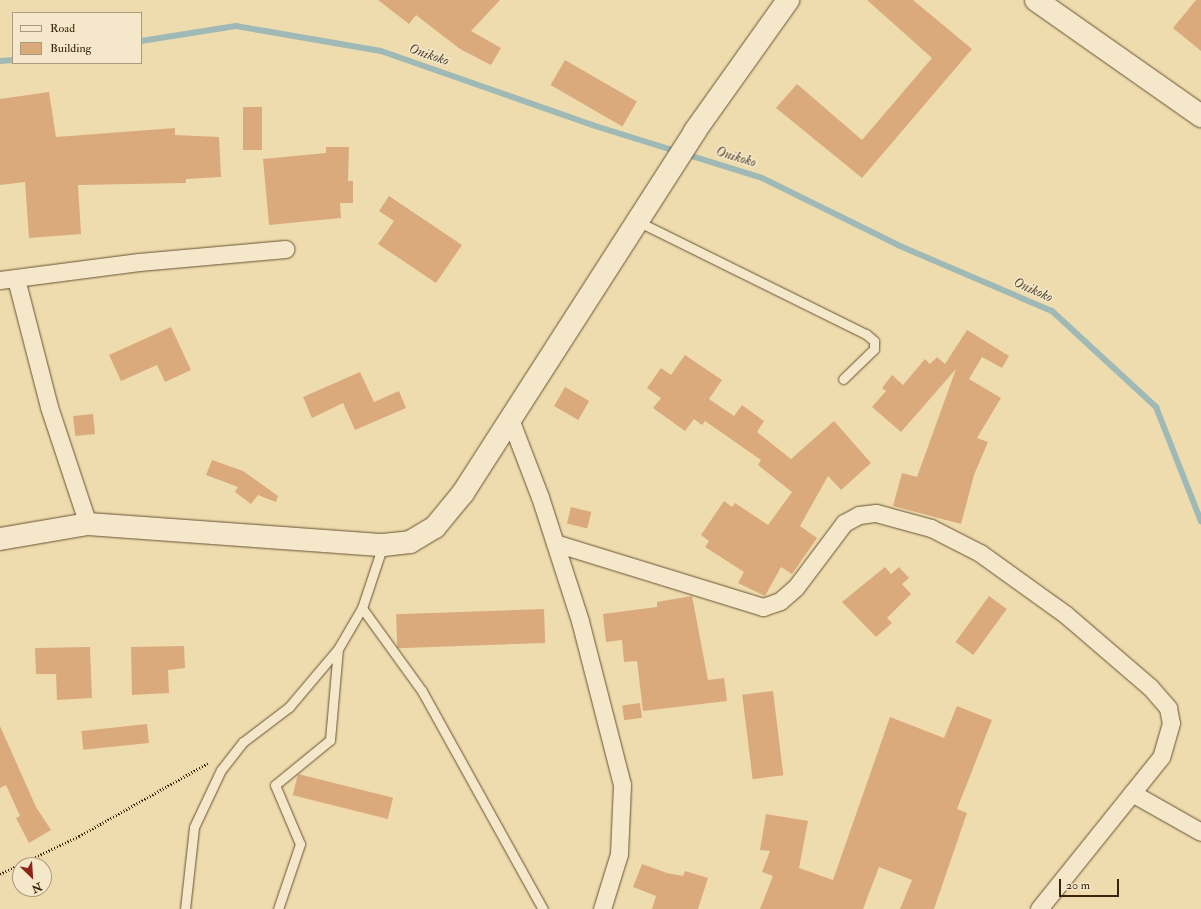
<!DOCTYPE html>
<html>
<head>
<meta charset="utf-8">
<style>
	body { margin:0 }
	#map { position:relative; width:1201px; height:909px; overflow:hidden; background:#efdcae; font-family:"IM FELL Double Pica",serif }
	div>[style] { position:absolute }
	.stream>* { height:6px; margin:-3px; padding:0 3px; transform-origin:3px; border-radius:3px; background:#9fb9b6 }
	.building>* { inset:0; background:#daaa7d; transform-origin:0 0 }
	.path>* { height:2.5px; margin-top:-1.25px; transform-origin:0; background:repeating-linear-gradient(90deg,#3b240a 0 1px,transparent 0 3px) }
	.roads { filter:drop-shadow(0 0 1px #685233) drop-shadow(0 0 1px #685233) }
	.lane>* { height:9px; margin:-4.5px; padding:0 4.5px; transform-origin:4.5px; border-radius:4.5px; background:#f5e8ca }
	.street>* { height:17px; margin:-8.5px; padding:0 8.5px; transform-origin:8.5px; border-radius:8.5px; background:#f5e8ca }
	.secondary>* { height:22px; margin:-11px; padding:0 11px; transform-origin:11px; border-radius:11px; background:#f5e8ca }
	span { translate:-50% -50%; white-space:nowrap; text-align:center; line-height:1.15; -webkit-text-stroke:3px #f5e8ca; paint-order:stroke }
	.water-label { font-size:14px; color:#544935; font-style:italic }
	.legend { position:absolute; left:12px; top:12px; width:130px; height:52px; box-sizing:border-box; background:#f5e8ca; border:1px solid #ab9a7d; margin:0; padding:5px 7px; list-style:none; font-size:12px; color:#3b240a }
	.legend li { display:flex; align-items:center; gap:8px; height:20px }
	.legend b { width:20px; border:1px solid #ab9a7d }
	.north { position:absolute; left:12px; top:857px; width:40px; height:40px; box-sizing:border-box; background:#f5e8ca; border:1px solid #ab9a7d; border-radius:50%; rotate:155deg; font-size:11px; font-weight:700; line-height:16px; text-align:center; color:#3b240a }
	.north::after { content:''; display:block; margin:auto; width:14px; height:18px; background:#8f2418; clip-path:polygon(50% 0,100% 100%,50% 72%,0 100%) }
	.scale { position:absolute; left:1059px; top:879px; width:60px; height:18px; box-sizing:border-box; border:2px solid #3b240a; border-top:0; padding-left:5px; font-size:12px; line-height:14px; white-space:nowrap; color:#3b240a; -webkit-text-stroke:3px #f5e8ca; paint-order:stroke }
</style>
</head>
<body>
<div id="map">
	<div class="stream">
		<div style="left:141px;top:41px;width:96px;rotate:-9deg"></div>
		<div style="left:236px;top:26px;width:147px;rotate:9.8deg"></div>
		<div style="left:381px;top:51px;width:224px;rotate:19.3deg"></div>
		<div style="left:592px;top:125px;width:178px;rotate:17.3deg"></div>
		<div style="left:762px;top:178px;width:154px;rotate:26.2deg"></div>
		<div style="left:900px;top:246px;width:165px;rotate:23.2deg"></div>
		<div style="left:1052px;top:311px;width:142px;rotate:42.7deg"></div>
		<div style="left:1156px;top:407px;width:123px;rotate:68.5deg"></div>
		<div style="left:0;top:61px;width:13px;rotate:-4deg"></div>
	</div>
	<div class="building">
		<div style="clip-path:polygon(378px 0,500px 0,471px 31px,501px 48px,491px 65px,460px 49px,416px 15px,409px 24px)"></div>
		<div style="clip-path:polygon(867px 0,913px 0,972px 49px,862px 178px,776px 108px,797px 84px,862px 140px,932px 58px)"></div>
		<div style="clip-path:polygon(1196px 0,1201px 0,1201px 51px,1173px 28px)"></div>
		<div style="left:565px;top:60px;width:83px;height:29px;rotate:30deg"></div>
		<div style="clip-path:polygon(49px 92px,56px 137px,175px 128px,175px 135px,219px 137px,221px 177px,186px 179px,186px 183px,78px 185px,81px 234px,29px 238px,25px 182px,0 185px,0 99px)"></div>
		<div style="left:243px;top:107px;width:19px;height:43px"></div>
		<div style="clip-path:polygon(326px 147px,349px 147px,348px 181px,353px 181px,353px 203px,340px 203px,341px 218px,269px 225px,263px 159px,326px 153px)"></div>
		<div style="clip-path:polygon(389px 196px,462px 245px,436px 283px,378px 244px,394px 221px,379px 211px)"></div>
		<div style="clip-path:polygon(171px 327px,191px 370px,165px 382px,157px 365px,121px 381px,109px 355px)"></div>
		<div style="clip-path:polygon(967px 330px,1009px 356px,1002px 368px,982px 357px,969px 379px,1001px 398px,977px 438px,988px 442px,974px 475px,961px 524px,893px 506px,902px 473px,917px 477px,956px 369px,901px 432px,872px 407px,886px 391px,882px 388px,892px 375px,903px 385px,925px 359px,930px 364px,937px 357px,945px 364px)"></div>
		<div style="clip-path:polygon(685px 355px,722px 380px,709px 399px,734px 416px,742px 405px,764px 421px,757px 432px,791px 459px,834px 421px,871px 463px,841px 490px,828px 476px,800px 526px,817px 538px,792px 574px,781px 567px,765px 596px,738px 583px,744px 572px,705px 547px,709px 541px,701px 535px,724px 501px,732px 507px,735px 503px,768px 525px,792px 492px,758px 465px,761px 460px,705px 421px,702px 425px,694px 419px,685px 431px,653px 408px,661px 398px,647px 388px,661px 368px,671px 375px)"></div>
		<div style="clip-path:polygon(360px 372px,374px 402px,399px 391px,406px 408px,355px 430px,343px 403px,312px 418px,303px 397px)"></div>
		<div style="left:565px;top:387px;width:28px;height:22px;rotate:30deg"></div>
		<div style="left:93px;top:414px;width:20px;height:20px;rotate:84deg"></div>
		<div style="clip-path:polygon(212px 460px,243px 471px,278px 496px,276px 502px,258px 495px,251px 504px,235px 492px,238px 487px,206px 475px)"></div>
		<div style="left:571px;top:507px;width:21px;height:17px;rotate:14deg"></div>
		<div style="clip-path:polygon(885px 567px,891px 574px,899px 567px,909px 578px,902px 584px,911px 594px,887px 618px,892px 623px,876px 637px,842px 602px)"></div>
		<div style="clip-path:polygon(692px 596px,708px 680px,724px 678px,727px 701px,643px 711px,637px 661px,624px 662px,622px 640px,606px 642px,603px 614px,657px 607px,657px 602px)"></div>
		<div style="left:989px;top:596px;width:22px;height:57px;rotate:36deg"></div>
		<div style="left:544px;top:609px;width:34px;height:148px;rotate:88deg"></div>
		<div style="clip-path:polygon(184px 646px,185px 668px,168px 670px,169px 693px,132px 695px,131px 647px)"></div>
		<div style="clip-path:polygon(90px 647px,92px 698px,57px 700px,56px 674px,36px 674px,35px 648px)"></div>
		<div style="left:773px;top:691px;width:85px;height:31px;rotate:83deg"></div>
		<div style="left:640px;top:703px;width:15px;height:18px;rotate:82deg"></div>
		<div style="clip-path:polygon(957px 706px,992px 720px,957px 809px,967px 813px,934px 909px,900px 909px,912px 880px,879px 867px,863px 909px,760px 909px,773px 876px,762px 872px,770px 851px,760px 850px,766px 814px,808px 821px,799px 868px,833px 880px,890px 717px,944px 738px)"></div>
		<div style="left:147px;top:724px;width:19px;height:66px;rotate:84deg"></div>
		<div style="clip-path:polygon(0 726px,36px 807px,51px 830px,29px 843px,16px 818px,20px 816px,6px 785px,0 788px)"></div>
		<div style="left:298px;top:774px;width:98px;height:22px;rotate:14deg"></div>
		<div style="clip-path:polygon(642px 864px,667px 873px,683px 876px,685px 871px,708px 878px,698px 909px,652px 909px,656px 896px,633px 887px)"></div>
	</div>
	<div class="path">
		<div style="left:0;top:874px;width:88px;rotate:-25.7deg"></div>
		<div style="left:79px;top:836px;width:148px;rotate:-29.5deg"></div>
	</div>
	<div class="roads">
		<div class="lane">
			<div style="left:637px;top:221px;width:255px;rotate:26.3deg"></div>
			<div style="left:866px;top:334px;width:11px;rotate:41deg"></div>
			<div style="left:874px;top:341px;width:8px;rotate:90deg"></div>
			<div style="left:874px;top:349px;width:43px;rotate:135.9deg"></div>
			<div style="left:362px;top:608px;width:102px;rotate:54.1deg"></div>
			<div style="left:422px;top:691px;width:249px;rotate:61deg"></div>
			<div style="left:185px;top:909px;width:82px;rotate:-83.7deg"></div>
			<div style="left:194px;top:827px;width:63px;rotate:-64.7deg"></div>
			<div style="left:221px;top:770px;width:36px;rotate:-52deg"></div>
			<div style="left:243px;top:742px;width:58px;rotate:-37.3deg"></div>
			<div style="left:289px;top:707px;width:76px;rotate:-49.8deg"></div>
			<div style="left:338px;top:649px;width:48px;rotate:-59.7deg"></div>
			<div style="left:362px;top:608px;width:66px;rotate:-71.6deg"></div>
			<div style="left:278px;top:909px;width:69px;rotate:-71.3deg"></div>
			<div style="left:300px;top:844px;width:64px;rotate:-113deg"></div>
			<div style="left:275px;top:785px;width:71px;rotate:-39.3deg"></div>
			<div style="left:330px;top:740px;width:91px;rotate:-85deg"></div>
		</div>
		<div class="street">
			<div style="left:16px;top:279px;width:132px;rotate:75.5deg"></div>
			<div style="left:49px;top:407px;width:123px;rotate:71.6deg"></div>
			<div style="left:0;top:280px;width:140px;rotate:-7.4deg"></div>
			<div style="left:139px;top:262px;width:147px;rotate:-5.1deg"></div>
			<div style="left:510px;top:419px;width:84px;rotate:69deg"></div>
			<div style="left:540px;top:497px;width:130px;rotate:72.1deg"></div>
			<div style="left:580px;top:621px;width:169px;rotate:75.6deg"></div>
			<div style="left:622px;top:785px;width:69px;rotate:92.5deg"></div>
			<div style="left:619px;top:854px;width:58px;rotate:107.2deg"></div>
			<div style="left:555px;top:543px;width:218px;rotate:17.1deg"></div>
			<div style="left:763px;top:607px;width:18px;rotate:-19deg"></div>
			<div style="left:780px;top:601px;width:21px;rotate:-41deg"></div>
			<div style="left:796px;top:587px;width:80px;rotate:-53.1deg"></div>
			<div style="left:844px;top:523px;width:17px;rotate:-28deg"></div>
			<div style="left:859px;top:515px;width:17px;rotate:-7deg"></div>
			<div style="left:876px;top:513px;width:57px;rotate:15.3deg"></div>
			<div style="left:931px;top:528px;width:55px;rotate:27deg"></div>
			<div style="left:980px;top:553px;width:105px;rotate:35.7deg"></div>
			<div style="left:1065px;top:614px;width:112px;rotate:40.7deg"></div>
			<div style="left:1150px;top:687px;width:28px;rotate:49deg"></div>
			<div style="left:1168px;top:708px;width:15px;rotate:79deg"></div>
			<div style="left:1171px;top:723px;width:35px;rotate:106deg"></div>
			<div style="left:1161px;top:757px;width:195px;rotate:128.8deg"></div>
			<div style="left:1132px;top:793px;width:79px;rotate:29.5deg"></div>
		</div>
		<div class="secondary">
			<div style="left:1036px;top:0;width:202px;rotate:35.1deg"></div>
			<div style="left:0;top:539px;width:89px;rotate:-9.7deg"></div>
			<div style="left:88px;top:524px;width:296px;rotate:4.1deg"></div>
			<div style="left:383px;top:545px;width:27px;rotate:-6deg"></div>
			<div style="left:410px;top:542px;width:29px;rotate:-31deg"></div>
			<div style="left:435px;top:527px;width:44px;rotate:-50.5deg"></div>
			<div style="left:463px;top:493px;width:430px;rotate:-57.3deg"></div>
			<div style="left:695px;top:131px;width:161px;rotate:-54.6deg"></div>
		</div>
	</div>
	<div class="water-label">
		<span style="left:429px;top:55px;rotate:19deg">Onikoko</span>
		<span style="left:736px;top:157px;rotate:17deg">Onikoko</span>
		<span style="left:1033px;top:290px;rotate:24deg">Onikoko</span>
	</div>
	<ul class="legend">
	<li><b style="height:5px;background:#f5e8ca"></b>Road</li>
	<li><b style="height:11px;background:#daaa7d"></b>Building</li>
	</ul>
	<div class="north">N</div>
	<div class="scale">20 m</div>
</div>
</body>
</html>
